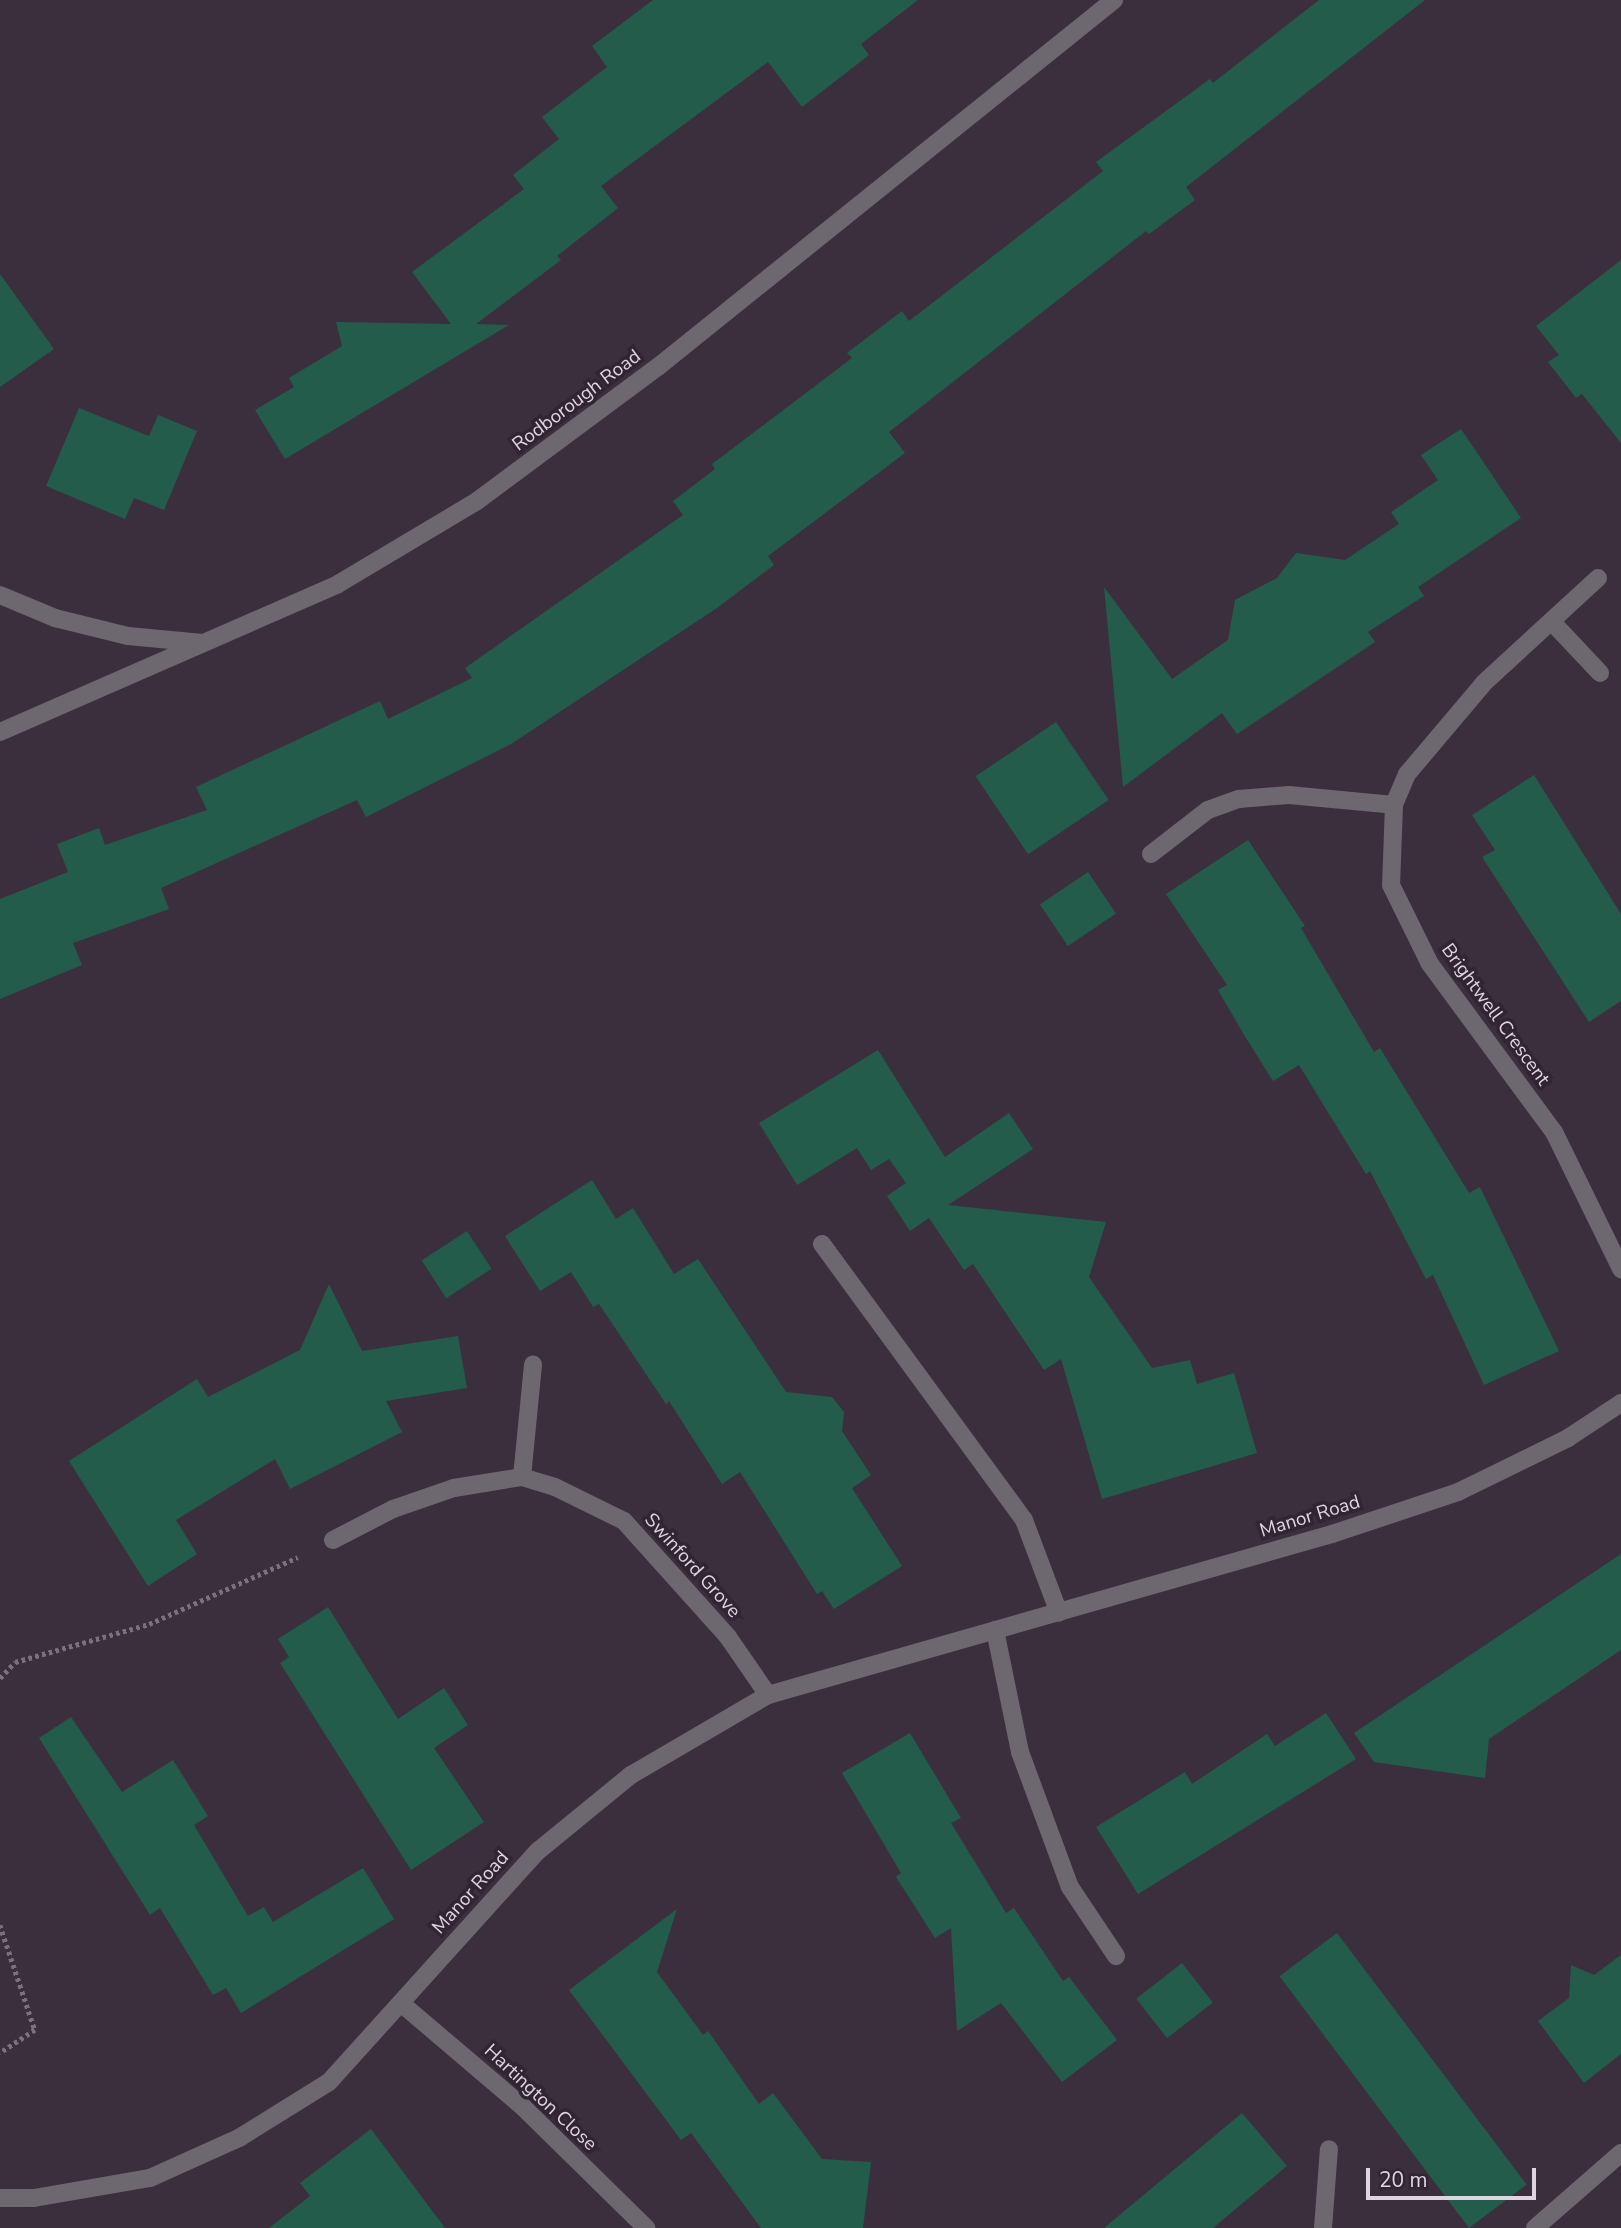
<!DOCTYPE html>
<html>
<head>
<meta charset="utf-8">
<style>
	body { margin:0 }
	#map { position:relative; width:1621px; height:2228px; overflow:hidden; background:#3b2f3e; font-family:"Nunito Sans",sans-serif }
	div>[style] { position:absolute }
	.building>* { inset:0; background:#245c4b; transform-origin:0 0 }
	.path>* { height:4.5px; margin-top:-2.25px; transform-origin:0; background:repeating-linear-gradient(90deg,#7b707d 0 3.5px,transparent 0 7px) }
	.service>* { height:18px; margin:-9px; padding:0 9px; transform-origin:9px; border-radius:9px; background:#6d676f }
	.minor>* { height:18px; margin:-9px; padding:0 9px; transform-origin:9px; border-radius:9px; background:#6d676f }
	span { translate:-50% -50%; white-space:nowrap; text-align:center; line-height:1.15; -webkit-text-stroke:7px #312533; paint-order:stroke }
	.street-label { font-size:19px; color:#ddd5df }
	.scale { position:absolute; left:1366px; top:2168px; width:170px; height:32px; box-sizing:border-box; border:4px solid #ddd5df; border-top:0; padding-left:9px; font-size:21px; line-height:24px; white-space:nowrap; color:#ddd5df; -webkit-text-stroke:5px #312533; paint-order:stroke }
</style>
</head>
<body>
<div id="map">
	<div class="building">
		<div style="clip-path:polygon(653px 0,918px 0,861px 44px,869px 55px,802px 107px,768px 62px,601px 186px,618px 208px,557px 256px,561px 260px,476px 324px,509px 325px,285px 459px,255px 410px,294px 387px,289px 378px,342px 346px,336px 322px,451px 324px,412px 272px,524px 189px,513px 175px,559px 139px,542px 117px,607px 67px,592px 46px)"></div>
		<div style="clip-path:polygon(1319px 0,1425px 0,1186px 187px,1195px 200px,1149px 234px,1146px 231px,889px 432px,905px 453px,768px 556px,774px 565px,717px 608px,511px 744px,366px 817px,357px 800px,161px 888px,169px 909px,73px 943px,82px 965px,0 999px,0 899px,68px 872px,57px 844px,99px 828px,105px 845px,207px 810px,196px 787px,380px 701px,388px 719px,472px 678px,465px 668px,683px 515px,673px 501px,715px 469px,712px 464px,852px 358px,847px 353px,902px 311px,909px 321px,1103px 171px,1096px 162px,1210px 79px,1213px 83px)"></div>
		<div style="clip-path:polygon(1621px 260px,1621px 443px,1582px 394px,1576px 398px,1548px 362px,1559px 355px,1536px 326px)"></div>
		<div style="clip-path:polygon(0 274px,54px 349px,0 387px)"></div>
		<div style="clip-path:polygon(79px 408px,149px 436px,158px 415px,197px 431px,164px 510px,134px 498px,125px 519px,46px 486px)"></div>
		<div style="clip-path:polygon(1461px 429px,1521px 518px,1418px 587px,1424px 596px,1368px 632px,1375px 642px,1237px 734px,1222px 713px,1123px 787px,1104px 587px,1172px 679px,1228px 640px,1235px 600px,1277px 578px,1296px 553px,1345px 560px,1399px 524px,1391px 512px,1438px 480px,1421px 455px)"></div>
		<div style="left:1056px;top:722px;width:94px;height:97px;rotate:56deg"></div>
		<div style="clip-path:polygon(1534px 775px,1621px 914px,1621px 1001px,1589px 1022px,1482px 857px,1495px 850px,1472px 815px)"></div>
		<div style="clip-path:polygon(1248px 840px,1305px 926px,1301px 928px,1374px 1052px,1380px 1048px,1469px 1193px,1480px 1187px,1559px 1351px,1484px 1385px,1433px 1275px,1426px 1279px,1370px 1171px,1366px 1174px,1299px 1065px,1273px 1081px,1246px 1038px,1218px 990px,1227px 985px,1166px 894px)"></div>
		<div style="left:1088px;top:872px;width:50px;height:58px;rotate:56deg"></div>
		<div style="clip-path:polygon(878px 1050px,945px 1157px,1009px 1113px,1033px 1149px,948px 1205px,1106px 1222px,1089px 1277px,1152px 1368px,1190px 1360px,1197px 1384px,1234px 1373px,1257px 1453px,1102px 1499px,1061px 1359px,1044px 1370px,973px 1264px,964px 1270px,929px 1218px,910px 1231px,887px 1196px,906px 1183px,889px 1159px,871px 1170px,857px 1148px,797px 1185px,759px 1123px)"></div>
		<div style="clip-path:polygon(592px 1180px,616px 1219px,633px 1208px,674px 1274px,698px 1259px,786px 1392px,832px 1397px,844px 1412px,842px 1431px,871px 1475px,852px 1488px,902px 1566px,834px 1609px,822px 1591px,817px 1594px,740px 1472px,722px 1484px,669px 1401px,666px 1404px,599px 1304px,593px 1307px,571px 1272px,540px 1291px,505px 1236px)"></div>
		<div style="left:467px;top:1231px;width:45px;height:54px;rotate:57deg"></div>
		<div style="clip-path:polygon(329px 1284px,362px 1351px,458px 1336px,467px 1388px,386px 1401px,402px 1432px,290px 1489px,275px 1459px,176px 1520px,197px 1554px,148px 1586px,69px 1461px,197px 1379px,208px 1397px,300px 1350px)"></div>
		<div style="clip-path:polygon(1621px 1554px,1621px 1650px,1489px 1739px,1485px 1778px,1374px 1762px,1354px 1733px)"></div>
		<div style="clip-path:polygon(328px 1607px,398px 1719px,444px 1688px,468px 1725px,434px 1748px,484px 1822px,411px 1870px,280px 1663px,289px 1657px,278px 1639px)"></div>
		<div style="clip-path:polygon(1326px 1713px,1356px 1759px,1138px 1894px,1096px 1827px,1185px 1772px,1192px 1784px,1267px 1734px,1275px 1746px)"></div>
		<div style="clip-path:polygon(71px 1717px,122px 1792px,173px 1760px,208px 1816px,194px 1825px,248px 1916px,264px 1907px,273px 1922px,363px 1868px,394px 1919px,241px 2013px,226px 1988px,213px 1995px,160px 1908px,150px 1915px,39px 1738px)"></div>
		<div style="clip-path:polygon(910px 1733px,961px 1818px,951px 1823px,1006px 1913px,1014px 1908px,1063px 1981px,1069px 1977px,1117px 2040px,1062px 2082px,1001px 2003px,957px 2031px,951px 1928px,935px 1938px,896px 1877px,901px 1873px,842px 1773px)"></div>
		<div style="clip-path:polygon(677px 1909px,657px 1972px,703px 2035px,708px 2031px,759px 2104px,773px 2093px,822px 2159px,871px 2162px,863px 2228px,761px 2228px,691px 2133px,681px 2140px,569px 1990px)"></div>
		<div style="left:1337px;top:1933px;width:315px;height:72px;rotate:53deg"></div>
		<div style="clip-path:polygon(1621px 1955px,1621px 2054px,1584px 2083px,1538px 2021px,1569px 1998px,1571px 1965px,1594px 1975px)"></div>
		<div style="left:1182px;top:1963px;width:50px;height:58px;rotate:52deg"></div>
		<div style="clip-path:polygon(1242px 2113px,1287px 2166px,1213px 2228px,1104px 2228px)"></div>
		<div style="clip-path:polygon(371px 2129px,445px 2228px,269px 2228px,310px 2196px,300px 2183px)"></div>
	</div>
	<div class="path">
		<div style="left:0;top:1678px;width:22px;rotate:-47deg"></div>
		<div style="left:15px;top:1662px;width:139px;rotate:-15.8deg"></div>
		<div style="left:149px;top:1624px;width:163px;rotate:-24.2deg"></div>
		<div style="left:0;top:1925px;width:111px;rotate:71.6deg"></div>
		<div style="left:35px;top:2030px;width:42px;rotate:146.7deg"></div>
	</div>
	<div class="service">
		<div style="left:1151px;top:854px;width:72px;rotate:-37.7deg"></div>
		<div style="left:1208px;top:810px;width:33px;rotate:-20deg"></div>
		<div style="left:1239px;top:799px;width:50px;rotate:-4.6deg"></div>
		<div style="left:1289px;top:795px;width:105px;rotate:5.4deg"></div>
		<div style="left:822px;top:1244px;width:342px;rotate:53.8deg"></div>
		<div style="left:1024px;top:1520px;width:99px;rotate:69.4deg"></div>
	</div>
	<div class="minor">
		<div style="left:1598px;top:578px;width:155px;rotate:137.4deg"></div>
		<div style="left:1484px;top:683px;width:119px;rotate:130.2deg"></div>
		<div style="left:1407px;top:774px;width:34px;rotate:113deg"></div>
		<div style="left:1394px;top:805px;width:80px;rotate:92.1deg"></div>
		<div style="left:1391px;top:885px;width:88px;rotate:63.7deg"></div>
		<div style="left:1430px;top:964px;width:209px;rotate:53.6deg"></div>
		<div style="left:1554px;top:1132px;width:153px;rotate:63.9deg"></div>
		<div style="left:0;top:595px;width:60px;rotate:22.7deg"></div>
		<div style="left:55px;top:618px;width:75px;rotate:13.9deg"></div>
		<div style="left:128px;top:636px;width:75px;rotate:5.3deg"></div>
		<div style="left:1552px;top:622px;width:70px;rotate:46.7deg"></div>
		<div style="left:0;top:732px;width:369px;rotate:-23.6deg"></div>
		<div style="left:338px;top:584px;width:162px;rotate:-30.8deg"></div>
		<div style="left:477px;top:501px;width:227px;rotate:-36.6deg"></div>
		<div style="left:659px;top:366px;width:584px;rotate:-38.81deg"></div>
		<div style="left:522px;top:1477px;width:113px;rotate:-84.4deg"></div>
		<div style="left:333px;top:1540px;width:68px;rotate:-27.3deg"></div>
		<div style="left:393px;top:1509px;width:65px;rotate:-19deg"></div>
		<div style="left:454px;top:1488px;width:69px;rotate:-9.2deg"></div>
		<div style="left:522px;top:1477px;width:34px;rotate:17deg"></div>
		<div style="left:555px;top:1487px;width:77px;rotate:26.2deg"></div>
		<div style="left:624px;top:1521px;width:156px;rotate:48.1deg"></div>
		<div style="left:728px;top:1637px;width:70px;rotate:55.4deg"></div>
		<div style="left:995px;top:1630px;width:125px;rotate:78.4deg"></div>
		<div style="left:1020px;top:1752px;width:144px;rotate:69.7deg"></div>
		<div style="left:1070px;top:1887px;width:83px;rotate:56.3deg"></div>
		<div style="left:402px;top:2004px;width:159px;rotate:40.4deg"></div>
		<div style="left:523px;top:2107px;width:173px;rotate:44.5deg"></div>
		<div style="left:0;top:2198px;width:34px"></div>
		<div style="left:34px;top:2198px;width:118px;rotate:-9.8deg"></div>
		<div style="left:150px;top:2178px;width:98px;rotate:-24.2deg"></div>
		<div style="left:239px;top:2138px;width:106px;rotate:-31.9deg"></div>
		<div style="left:329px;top:2082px;width:312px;rotate:-47.9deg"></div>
		<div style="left:538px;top:1851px;width:120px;rotate:-39.3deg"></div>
		<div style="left:631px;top:1775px;width:159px;rotate:-30.3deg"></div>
		<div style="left:768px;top:1695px;width:587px;rotate:-15.93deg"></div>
		<div style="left:1332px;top:1534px;width:133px;rotate:-18.4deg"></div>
		<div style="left:1458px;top:1492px;width:123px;rotate:-26.1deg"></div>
		<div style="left:1568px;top:1438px;width:64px;rotate:-33.4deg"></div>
		<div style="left:1323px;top:2228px;width:79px;rotate:-85.7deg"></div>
		<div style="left:1535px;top:2228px;width:114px;rotate:-41.1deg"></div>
	</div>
	<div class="street-label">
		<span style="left:577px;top:401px;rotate:-37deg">Rodborough Road</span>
		<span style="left:1495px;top:1015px;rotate:54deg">Brightwell Crescent</span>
		<span style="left:1310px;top:1517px;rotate:-17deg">Manor Road</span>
		<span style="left:692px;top:1566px;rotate:48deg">Swinford Grove</span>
		<span style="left:471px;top:1893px;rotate:-48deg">Manor Road</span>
		<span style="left:540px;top:2098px;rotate:43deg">Hartington Close</span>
	</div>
	<div class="scale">20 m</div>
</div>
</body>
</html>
